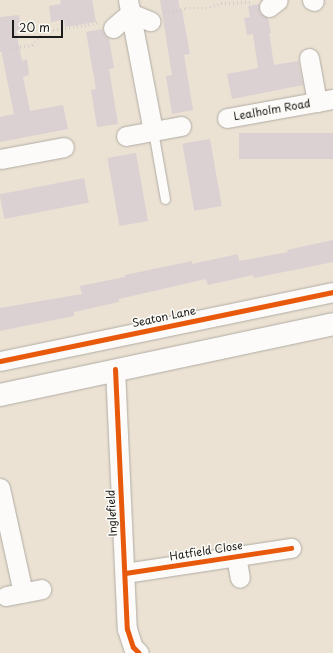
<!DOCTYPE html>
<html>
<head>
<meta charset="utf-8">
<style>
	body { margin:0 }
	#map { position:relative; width:333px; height:653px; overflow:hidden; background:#ebe2d4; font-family:"Playpen Sans",sans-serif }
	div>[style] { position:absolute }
	.building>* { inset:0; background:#dbd0d2; transform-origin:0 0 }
	.path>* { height:2.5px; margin-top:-1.25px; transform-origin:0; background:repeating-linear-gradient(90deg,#d1cecc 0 1px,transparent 0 4px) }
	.roads { filter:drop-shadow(0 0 1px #b1aca3) drop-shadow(0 0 1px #b1aca3) }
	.lane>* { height:9px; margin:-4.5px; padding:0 4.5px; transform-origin:4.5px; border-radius:4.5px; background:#fcfbf9 }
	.street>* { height:19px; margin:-9.5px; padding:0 9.5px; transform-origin:9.5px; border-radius:9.5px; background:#fcfbf9 }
	.secondary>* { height:22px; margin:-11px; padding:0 11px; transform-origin:11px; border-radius:11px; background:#fcfbf9 }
	.cycleway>* { height:5px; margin:-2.5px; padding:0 2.5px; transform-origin:2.5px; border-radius:2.5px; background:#e8590c }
	span { translate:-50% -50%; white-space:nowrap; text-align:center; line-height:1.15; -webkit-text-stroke:3px #fdfcf7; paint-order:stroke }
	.street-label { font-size:11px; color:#1c1c1c }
	.scale { position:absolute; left:12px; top:20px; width:51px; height:18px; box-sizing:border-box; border:2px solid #1c1c1c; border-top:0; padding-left:5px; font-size:12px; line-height:14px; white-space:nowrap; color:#1c1c1c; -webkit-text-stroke:3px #fdfcf7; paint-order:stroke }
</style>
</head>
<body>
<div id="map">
	<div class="building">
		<div style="clip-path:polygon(60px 0,92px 0,96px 22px,65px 27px,64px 20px,51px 22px,49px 6px,61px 4px)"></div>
		<div style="clip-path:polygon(160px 0,178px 0,180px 10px,182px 10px,190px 54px,184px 55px,193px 110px,172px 114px,166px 76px,172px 75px)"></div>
		<div style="clip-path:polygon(259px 4px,260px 13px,268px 18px,271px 33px,269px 33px,274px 65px,298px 61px,303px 85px,232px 99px,227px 74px,258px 68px,253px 34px,247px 35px,244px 18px,250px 17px,248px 6px)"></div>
		<div style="clip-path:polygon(19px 15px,21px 30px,16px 31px,22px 61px,27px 59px,29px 75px,23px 77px,30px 111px,63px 105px,68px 129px,0 142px,0 117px,14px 114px,0 45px,0 17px)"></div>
		<div style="clip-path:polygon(102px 29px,105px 35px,109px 38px,114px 68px,109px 69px,118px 124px,97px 127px,91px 90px,96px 89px,86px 32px)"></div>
		<div style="left:333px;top:133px;width:26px;height:94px;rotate:90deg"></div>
		<div style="left:210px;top:139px;width:68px;height:28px;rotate:80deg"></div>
		<div style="left:136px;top:153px;width:69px;height:29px;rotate:80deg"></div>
		<div style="left:84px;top:178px;width:25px;height:86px;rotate:79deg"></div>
		<div style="clip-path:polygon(333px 240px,333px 262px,254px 278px,253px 275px,208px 285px,206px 279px,119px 299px,119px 302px,74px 312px,74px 316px,0 331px,0 308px,82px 294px,80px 286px,125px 277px,125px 275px,192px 261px,192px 264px,238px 254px,239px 261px,288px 252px,287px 250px)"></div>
	</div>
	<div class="path">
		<div style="left:164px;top:12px;width:22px;rotate:-10deg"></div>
		<div style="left:186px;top:8px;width:20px"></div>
		<div style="left:206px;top:8px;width:16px;rotate:-18deg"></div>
		<div style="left:221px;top:3px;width:31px;rotate:-2deg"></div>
		<div style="left:0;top:50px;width:32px;rotate:-9deg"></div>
		<div style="left:32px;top:45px;width:19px;rotate:-47deg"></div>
		<div style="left:45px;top:31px;width:53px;rotate:-8.7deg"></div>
	</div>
	<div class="roads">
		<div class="lane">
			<div style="left:153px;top:131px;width:69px;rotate:80deg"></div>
		</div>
		<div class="street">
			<div style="left:128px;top:0;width:133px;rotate:79.2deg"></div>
			<div style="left:312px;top:0;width:2px;rotate:27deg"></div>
			<div style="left:269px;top:7px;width:11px;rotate:-38deg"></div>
			<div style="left:113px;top:28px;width:23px;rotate:-41deg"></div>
			<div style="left:130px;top:13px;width:22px;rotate:22deg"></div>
			<div style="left:309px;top:58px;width:45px;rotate:79.7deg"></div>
			<div style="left:227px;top:118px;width:108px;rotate:-10.2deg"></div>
			<div style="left:126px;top:136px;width:56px;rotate:-10.3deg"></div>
			<div style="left:0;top:159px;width:65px;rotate:-10.6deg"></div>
			<div style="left:0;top:361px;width:340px;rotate:-11.7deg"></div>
			<div style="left:115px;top:369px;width:260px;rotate:87.4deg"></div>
			<div style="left:127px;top:629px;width:19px;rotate:72deg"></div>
			<div style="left:133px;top:647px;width:8px;rotate:45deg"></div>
			<div style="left:0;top:488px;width:107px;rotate:77.6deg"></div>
			<div style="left:236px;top:556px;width:22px;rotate:80deg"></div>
			<div style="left:125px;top:573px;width:168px;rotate:-8.6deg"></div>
			<div style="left:6px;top:596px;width:36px;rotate:-11deg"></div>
		</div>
		<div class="secondary">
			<div style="left:0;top:395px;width:340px;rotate:-12deg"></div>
		</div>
	</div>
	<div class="cycleway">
		<div style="left:0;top:361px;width:340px;rotate:-11.7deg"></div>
		<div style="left:115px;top:369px;width:260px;rotate:87.4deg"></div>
		<div style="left:127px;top:629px;width:19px;rotate:72deg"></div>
		<div style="left:133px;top:647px;width:8px;rotate:45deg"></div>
		<div style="left:125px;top:573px;width:168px;rotate:-8.6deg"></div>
	</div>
	<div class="street-label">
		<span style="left:272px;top:110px;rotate:-10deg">Lealholm Road</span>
		<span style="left:164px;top:317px;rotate:-12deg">Seaton Lane</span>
		<span style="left:112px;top:513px;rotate:-93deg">Inglefield</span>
		<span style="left:206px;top:551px;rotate:-9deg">Hatfield Close</span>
	</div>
	<div class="scale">20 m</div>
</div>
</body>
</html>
